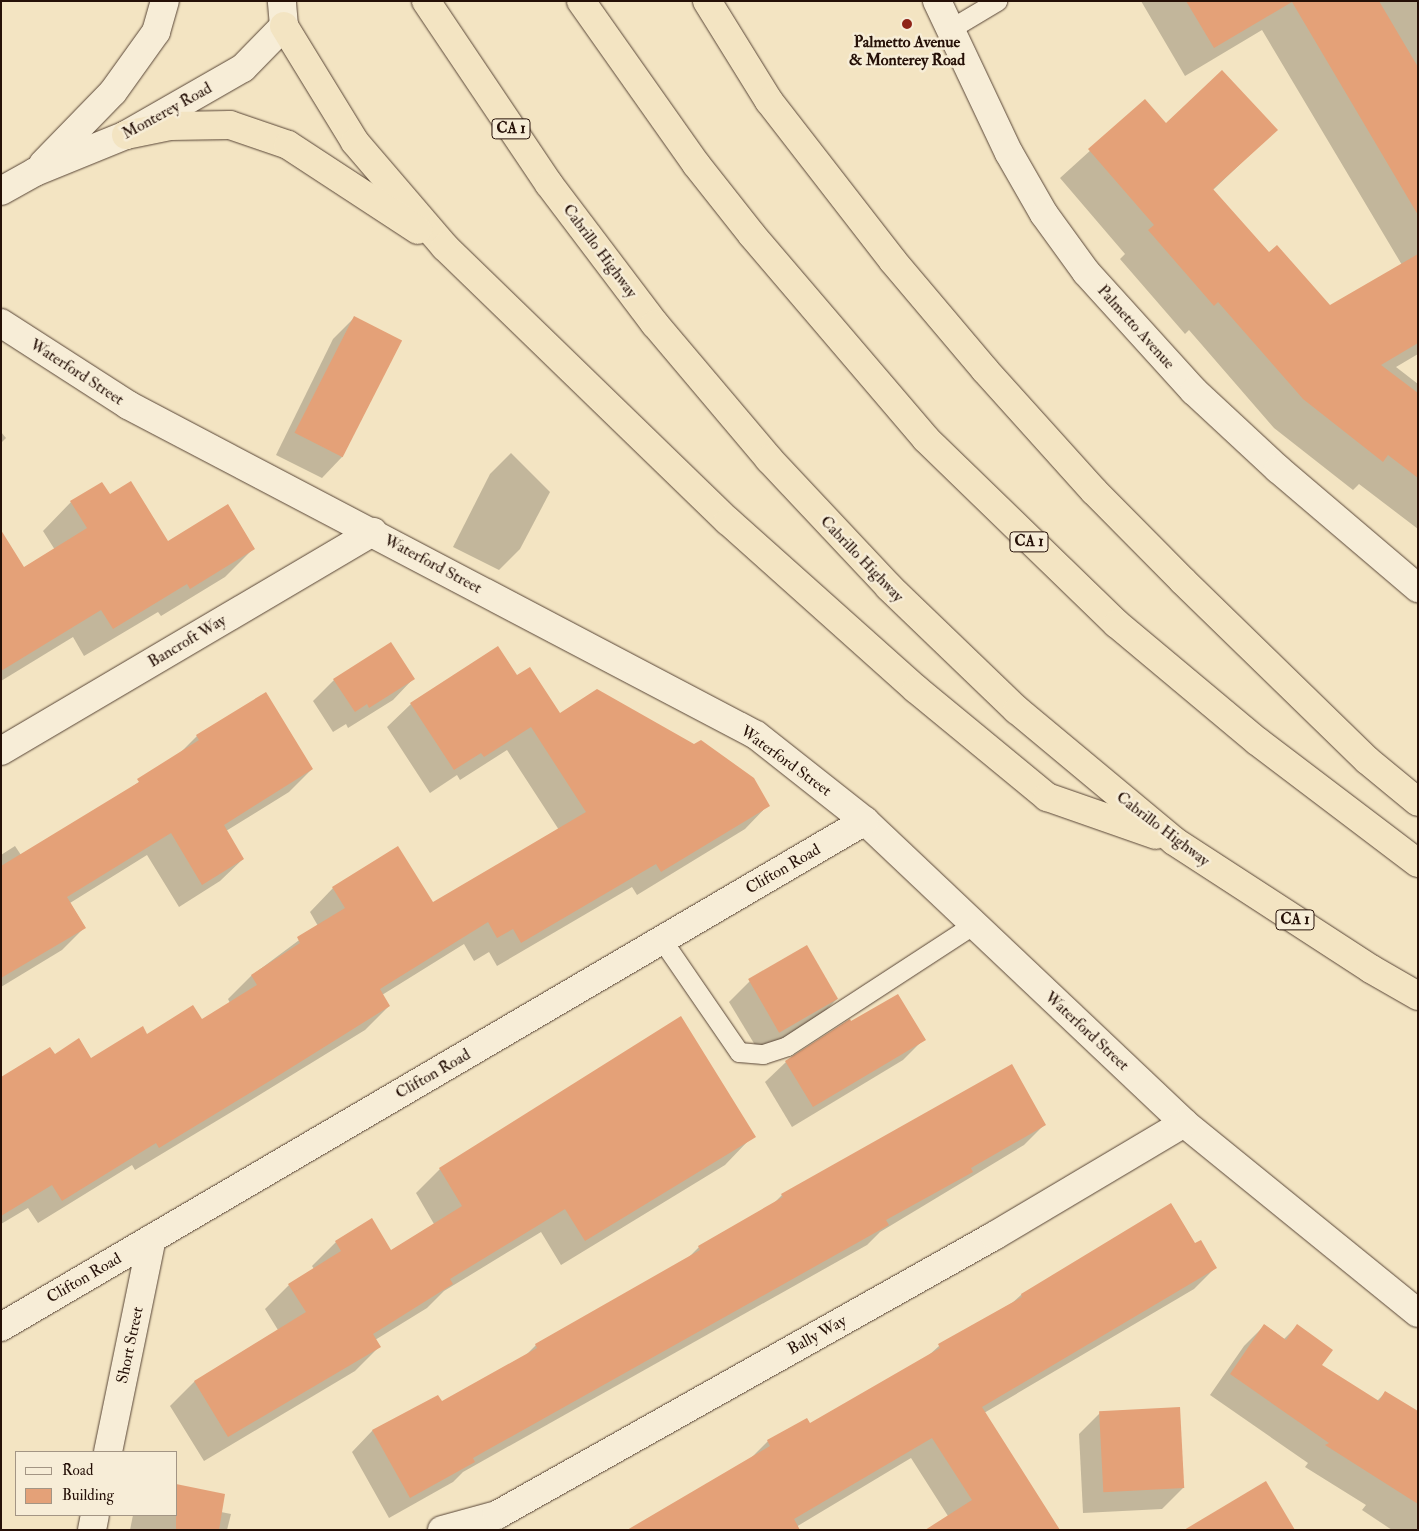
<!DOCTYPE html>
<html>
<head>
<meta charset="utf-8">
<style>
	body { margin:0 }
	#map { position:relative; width:1419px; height:1531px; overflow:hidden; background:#f3e4c2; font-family:"IM FELL Double Pica",serif }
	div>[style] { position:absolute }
	.shadow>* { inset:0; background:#0003 }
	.building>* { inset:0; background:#e4a178; transform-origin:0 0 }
	.roads { filter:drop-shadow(0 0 1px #584536) drop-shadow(0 0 1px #584536) }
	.lane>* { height:19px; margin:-9.5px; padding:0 9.5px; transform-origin:9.5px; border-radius:9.5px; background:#f7edd7 }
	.street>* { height:28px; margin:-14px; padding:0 14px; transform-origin:14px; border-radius:14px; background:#f7edd7 }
	.secondary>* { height:28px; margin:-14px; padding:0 14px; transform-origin:14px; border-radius:14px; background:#f7edd7 }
	.highway>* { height:28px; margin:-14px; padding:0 14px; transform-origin:14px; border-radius:14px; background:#f3e4c2 }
	.dots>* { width:14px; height:14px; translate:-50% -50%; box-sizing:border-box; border:2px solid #f7edd7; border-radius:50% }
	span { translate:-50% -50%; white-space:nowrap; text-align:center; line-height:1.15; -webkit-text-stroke:5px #f7edd7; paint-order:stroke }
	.shield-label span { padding:1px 4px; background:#f7edd7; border:1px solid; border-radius:4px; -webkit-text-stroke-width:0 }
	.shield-label { font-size:15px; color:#251007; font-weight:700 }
	.poi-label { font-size:16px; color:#251007; font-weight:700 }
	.street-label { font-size:16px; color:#251007 }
	.frame { position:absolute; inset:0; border:2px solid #251007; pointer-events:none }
	.legend { position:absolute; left:15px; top:1451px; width:162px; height:65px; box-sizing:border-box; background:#f7edd7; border:1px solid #a39584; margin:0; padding:6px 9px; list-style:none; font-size:15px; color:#251007 }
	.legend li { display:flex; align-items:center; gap:10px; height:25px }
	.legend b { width:25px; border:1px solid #a39584 }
</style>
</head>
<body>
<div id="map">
	<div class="shadow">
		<div style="clip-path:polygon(1141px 1px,1418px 1px,1418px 354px,1396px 367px,1418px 384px,1418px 529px,1359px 484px,1353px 490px,1274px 428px,1189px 330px,1185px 334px,1120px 259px,1125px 254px,1060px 178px,1145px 101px,1166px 125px,1276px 130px,1213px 190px,1268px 254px,1330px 307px,1402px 265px,1262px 30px,1185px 76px)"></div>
		<div style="clip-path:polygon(354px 318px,400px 341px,342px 457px,322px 478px,276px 455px,333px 339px)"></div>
		<div style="clip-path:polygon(1px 432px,6px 438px,1px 443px)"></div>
		<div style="clip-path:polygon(511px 453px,550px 492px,520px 549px,499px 570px,453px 547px,490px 474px)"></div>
		<div style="clip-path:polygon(109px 496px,167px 542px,253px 549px,225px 577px,161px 616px,158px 612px,84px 656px,73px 637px,1px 681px,1px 557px,24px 569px,55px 550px,43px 531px,71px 502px)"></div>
		<div style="clip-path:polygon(517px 677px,559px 715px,768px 805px,745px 829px,637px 895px,632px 887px,497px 966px,489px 952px,474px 961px,464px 944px,382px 995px,389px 1006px,365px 1030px,248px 1102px,135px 1170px,132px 1165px,38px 1223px,28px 1208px,1px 1224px,1px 1082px,54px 1056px,91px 1060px,147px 1035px,202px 1021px,230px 1003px,228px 999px,251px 976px,318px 926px,310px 912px,333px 888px,432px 904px,559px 830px,507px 750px,460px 780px,457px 775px,430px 793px,387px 727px,411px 704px)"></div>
		<div style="clip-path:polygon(413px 679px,393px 700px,348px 728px,346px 724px,333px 732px,313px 701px,334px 680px)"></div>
		<div style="clip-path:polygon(197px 736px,312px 769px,289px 792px,226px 831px,243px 859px,220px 881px,179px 907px,147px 855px,70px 903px,85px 927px,62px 950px,1px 987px,1px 855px,15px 846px,21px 855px,129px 789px,179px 754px)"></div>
		<div style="clip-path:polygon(750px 981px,837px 999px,816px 1020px,761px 1055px,729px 1002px)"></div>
		<div style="clip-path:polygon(851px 1023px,924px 1039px,903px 1060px,792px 1127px,765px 1082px,786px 1062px)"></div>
		<div style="clip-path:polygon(1044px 1125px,1024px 1145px,880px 1232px,867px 1245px,463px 1472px,453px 1482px,389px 1518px,352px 1452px,372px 1431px,438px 1397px,441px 1403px,525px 1356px,536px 1345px,686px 1260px,699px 1247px,772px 1205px,782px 1195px)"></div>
		<div style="clip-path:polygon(749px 1140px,725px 1165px,561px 1265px,541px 1232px,444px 1291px,427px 1308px,375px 1340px,379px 1347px,355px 1371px,204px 1461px,170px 1406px,194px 1382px,278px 1330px,265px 1309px,289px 1285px,314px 1269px,312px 1266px,336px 1242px,391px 1251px,434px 1224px,416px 1193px,440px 1169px)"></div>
		<div style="clip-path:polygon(1195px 1245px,1215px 1268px,1194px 1289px,984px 1413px,1058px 1530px,948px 1516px,911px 1458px,791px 1530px,751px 1458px,768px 1441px,809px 1425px,928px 1356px,939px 1346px,1012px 1303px,1021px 1295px)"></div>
		<div style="clip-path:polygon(1265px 1325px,1284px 1339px,1297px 1326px,1320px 1365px,1377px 1401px,1386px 1392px,1418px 1424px,1418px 1530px,1392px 1530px,1362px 1510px,1366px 1505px,1305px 1467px,1308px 1463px,1210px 1395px,1244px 1346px)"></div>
		<div style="clip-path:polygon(1100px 1413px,1183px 1488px,1162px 1509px,1083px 1513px,1079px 1434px)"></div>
		<div style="clip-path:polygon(221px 1512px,231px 1514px,227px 1530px,130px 1530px,133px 1515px)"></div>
	</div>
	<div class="building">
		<div style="clip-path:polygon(1186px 1px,1379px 1px,1418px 67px,1418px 215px,1292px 2px,1214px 48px)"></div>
		<div style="clip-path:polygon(1222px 70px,1278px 130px,1213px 189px,1269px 252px,1277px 245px,1330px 305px,1418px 254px,1418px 343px,1381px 365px,1418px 393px,1418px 478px,1388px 455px,1383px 462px,1303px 399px,1218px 302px,1214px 306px,1148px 230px,1154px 225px,1088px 149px,1145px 99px,1166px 123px)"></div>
		<div style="left:354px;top:316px;width:54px;height:131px;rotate:27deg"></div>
		<div style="clip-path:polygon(131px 481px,168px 541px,228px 504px,255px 549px,190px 589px,187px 584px,113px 629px,101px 610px,1px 671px,1px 530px,24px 567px,87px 528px,70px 501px,102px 482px,110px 494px)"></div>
		<div style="clip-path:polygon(391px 642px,415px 679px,369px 708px,367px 704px,355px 712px,333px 679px)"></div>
		<div style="clip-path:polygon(498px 646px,517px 675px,530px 667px,560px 713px,597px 689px,694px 744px,701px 740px,754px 778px,770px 806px,661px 872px,656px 864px,521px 943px,513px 929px,497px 938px,488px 922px,380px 989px,390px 1006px,273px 1079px,159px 1148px,156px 1143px,62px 1201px,52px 1185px,1px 1216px,1px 1077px,50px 1047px,55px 1054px,79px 1038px,91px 1058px,143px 1026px,147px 1034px,193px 1005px,202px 1019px,257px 985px,251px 975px,300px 943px,297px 937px,345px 908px,332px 887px,398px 846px,433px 902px,586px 812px,531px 727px,484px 757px,481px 753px,454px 770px,410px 703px)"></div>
		<div style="clip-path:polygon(266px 692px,313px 769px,224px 825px,244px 859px,202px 885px,171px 833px,67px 897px,86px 928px,1px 978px,1px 866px,139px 782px,137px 779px,199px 740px,196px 735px)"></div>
		<div style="left:807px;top:945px;width:62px;height:68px;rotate:60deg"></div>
		<div style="clip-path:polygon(898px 994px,926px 1040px,813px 1107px,785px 1061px,850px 1019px,851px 1021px)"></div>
		<div style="clip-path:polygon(681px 1016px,756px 1137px,585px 1241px,565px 1209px,450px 1279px,453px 1284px,373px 1334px,381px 1347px,228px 1437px,194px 1381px,306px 1312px,288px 1284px,341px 1251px,335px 1241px,372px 1218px,391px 1250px,462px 1206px,439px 1168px)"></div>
		<div style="clip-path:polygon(1012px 1064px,1046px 1125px,971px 1168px,973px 1172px,886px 1220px,889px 1225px,473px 1458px,475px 1462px,410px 1498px,372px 1430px,438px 1395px,442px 1401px,537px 1348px,535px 1344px,700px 1250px,698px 1246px,783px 1197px,781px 1194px)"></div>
		<div style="clip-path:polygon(1171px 1203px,1195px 1243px,1201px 1240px,1217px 1268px,982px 1407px,1060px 1530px,925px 1530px,972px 1500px,932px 1438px,794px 1519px,800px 1530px,627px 1530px,770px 1446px,767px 1440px,807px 1418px,810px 1423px,940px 1348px,938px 1344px,1022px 1297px,1021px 1294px)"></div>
		<div style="clip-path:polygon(1264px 1324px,1286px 1340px,1297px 1324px,1333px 1350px,1322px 1365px,1379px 1401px,1385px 1391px,1418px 1411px,1418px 1504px,1325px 1445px,1329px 1443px,1230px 1374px)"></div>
		<div style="left:1180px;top:1407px;width:81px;height:81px;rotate:87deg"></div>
		<div style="clip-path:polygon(1266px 1481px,1295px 1530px,1184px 1530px)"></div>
		<div style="clip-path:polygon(176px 1484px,225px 1494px,219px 1530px,176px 1530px)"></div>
	</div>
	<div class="roads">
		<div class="lane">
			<div style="left:950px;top:29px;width:55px;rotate:-30.8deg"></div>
			<div style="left:662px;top:940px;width:136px;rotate:55.5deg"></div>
			<div style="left:739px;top:1052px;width:24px;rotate:5deg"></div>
			<div style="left:763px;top:1054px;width:25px;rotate:-18deg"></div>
			<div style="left:787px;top:1046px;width:223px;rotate:-33.1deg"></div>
		</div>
		<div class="street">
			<div style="left:1px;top:323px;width:151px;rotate:32.8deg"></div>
			<div style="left:128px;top:405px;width:709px;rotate:27.72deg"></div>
			<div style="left:756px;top:735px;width:139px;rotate:38.3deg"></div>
			<div style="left:865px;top:821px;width:439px;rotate:43.4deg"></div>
			<div style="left:1184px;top:1123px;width:301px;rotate:39.1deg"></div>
			<div style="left:1px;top:751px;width:432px;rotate:-30.5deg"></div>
			<div style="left:1px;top:1327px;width:1001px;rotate:-30.36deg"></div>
			<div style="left:108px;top:1452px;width:218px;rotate:-78.4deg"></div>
			<div style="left:92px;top:1530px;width:15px;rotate:-79deg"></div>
			<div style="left:442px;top:1530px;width:57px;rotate:-15.3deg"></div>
			<div style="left:497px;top:1515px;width:570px;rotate:-29.31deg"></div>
			<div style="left:994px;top:1236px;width:221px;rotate:-30.7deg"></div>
		</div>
		<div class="secondary">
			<div style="left:937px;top:1px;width:168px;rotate:64.7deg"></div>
			<div style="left:1009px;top:153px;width:70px;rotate:60.2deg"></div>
			<div style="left:1044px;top:214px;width:72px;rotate:54.1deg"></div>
			<div style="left:1086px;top:272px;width:161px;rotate:47.8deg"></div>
			<div style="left:1194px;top:391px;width:115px;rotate:42.9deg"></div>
			<div style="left:1278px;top:469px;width:184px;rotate:40.4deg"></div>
			<div style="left:43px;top:164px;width:100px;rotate:-45.8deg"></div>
			<div style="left:113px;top:92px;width:74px;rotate:-54.4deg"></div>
			<div style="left:156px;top:32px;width:32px;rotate:-74deg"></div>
			<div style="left:1px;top:191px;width:39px;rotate:-29deg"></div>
			<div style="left:35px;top:172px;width:98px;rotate:-22.1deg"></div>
			<div style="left:126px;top:135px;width:135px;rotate:-29.8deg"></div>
			<div style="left:243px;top:68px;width:59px;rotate:-45.7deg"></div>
			<div style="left:284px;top:26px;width:25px;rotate:-95deg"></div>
		</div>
		<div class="highway">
			<div style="left:426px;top:1px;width:220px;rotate:56.1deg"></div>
			<div style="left:549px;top:184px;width:176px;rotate:52.9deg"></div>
			<div style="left:655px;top:324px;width:177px;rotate:49.8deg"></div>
			<div style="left:769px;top:459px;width:175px;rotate:46.8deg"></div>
			<div style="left:889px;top:587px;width:178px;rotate:43.9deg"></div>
			<div style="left:1017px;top:710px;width:204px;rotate:39.8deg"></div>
			<div style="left:1174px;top:841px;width:235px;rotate:33deg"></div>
			<div style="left:1371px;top:969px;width:54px;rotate:29.9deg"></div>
			<div style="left:581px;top:1px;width:199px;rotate:54.8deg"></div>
			<div style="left:696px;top:164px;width:90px;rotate:51.7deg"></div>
			<div style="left:752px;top:235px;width:268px;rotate:49.5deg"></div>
			<div style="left:926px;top:439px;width:266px;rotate:44.1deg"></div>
			<div style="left:1117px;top:624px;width:182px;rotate:39.9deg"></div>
			<div style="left:1257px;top:741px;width:202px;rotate:37.2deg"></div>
			<div style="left:707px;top:1px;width:118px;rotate:58.2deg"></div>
			<div style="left:769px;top:101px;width:202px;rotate:52.2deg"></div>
			<div style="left:893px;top:261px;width:143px;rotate:49.8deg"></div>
			<div style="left:985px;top:370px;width:163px;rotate:48deg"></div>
			<div style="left:1094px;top:491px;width:127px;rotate:45.3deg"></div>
			<div style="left:1183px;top:581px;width:257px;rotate:44.2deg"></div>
			<div style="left:1367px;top:760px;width:66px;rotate:39.5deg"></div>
			<div style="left:284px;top:26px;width:136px;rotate:58.5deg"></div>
			<div style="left:355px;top:142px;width:138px;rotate:49.4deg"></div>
			<div style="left:445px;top:247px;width:394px;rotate:44.1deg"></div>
			<div style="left:728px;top:521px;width:252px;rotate:41.8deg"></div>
			<div style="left:916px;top:689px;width:170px;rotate:39.5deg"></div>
			<div style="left:1047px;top:797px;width:115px;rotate:19.2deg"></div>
			<div style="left:126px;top:135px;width:45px;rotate:-11.6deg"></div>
			<div style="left:170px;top:126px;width:60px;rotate:-1deg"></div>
			<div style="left:230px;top:125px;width:61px;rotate:19deg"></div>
			<div style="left:288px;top:145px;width:155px;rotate:33.2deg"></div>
		</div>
	</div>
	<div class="dots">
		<div style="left:907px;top:24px;background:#8f2418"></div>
	</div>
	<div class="shield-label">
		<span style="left:511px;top:129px">CA 1</span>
		<span style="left:1029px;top:542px">CA 1</span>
		<span style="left:1295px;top:920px">CA 1</span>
	</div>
	<div class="poi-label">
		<span style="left:907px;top:51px">Palmetto Avenue<br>&amp; Monterey Road</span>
	</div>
	<div class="street-label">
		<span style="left:167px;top:111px;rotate:-29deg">Monterey Road</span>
		<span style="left:600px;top:251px;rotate:53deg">Cabrillo Highway</span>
		<span style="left:1136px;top:327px;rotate:48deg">Palmetto Avenue</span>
		<span style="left:77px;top:372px;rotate:33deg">Waterford Street</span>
		<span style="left:862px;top:559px;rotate:46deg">Cabrillo Highway</span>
		<span style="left:433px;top:564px;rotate:28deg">Waterford Street</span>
		<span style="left:187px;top:641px;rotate:-31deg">Bancroft Way</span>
		<span style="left:786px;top:761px;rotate:36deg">Waterford Street</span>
		<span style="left:1163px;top:829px;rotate:37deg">Cabrillo Highway</span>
		<span style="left:783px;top:869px;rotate:-30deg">Clifton Road</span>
		<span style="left:1087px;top:1031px;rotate:43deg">Waterford Street</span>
		<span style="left:433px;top:1074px;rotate:-30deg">Clifton Road</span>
		<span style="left:84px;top:1278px;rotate:-30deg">Clifton Road</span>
		<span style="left:817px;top:1335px;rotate:-29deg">Bally Way</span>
		<span style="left:130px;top:1345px;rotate:-78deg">Short Street</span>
	</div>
	<div class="frame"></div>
	<ul class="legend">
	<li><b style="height:6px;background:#f7edd7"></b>Road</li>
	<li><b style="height:14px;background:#e4a178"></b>Building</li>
	</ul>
</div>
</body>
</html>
